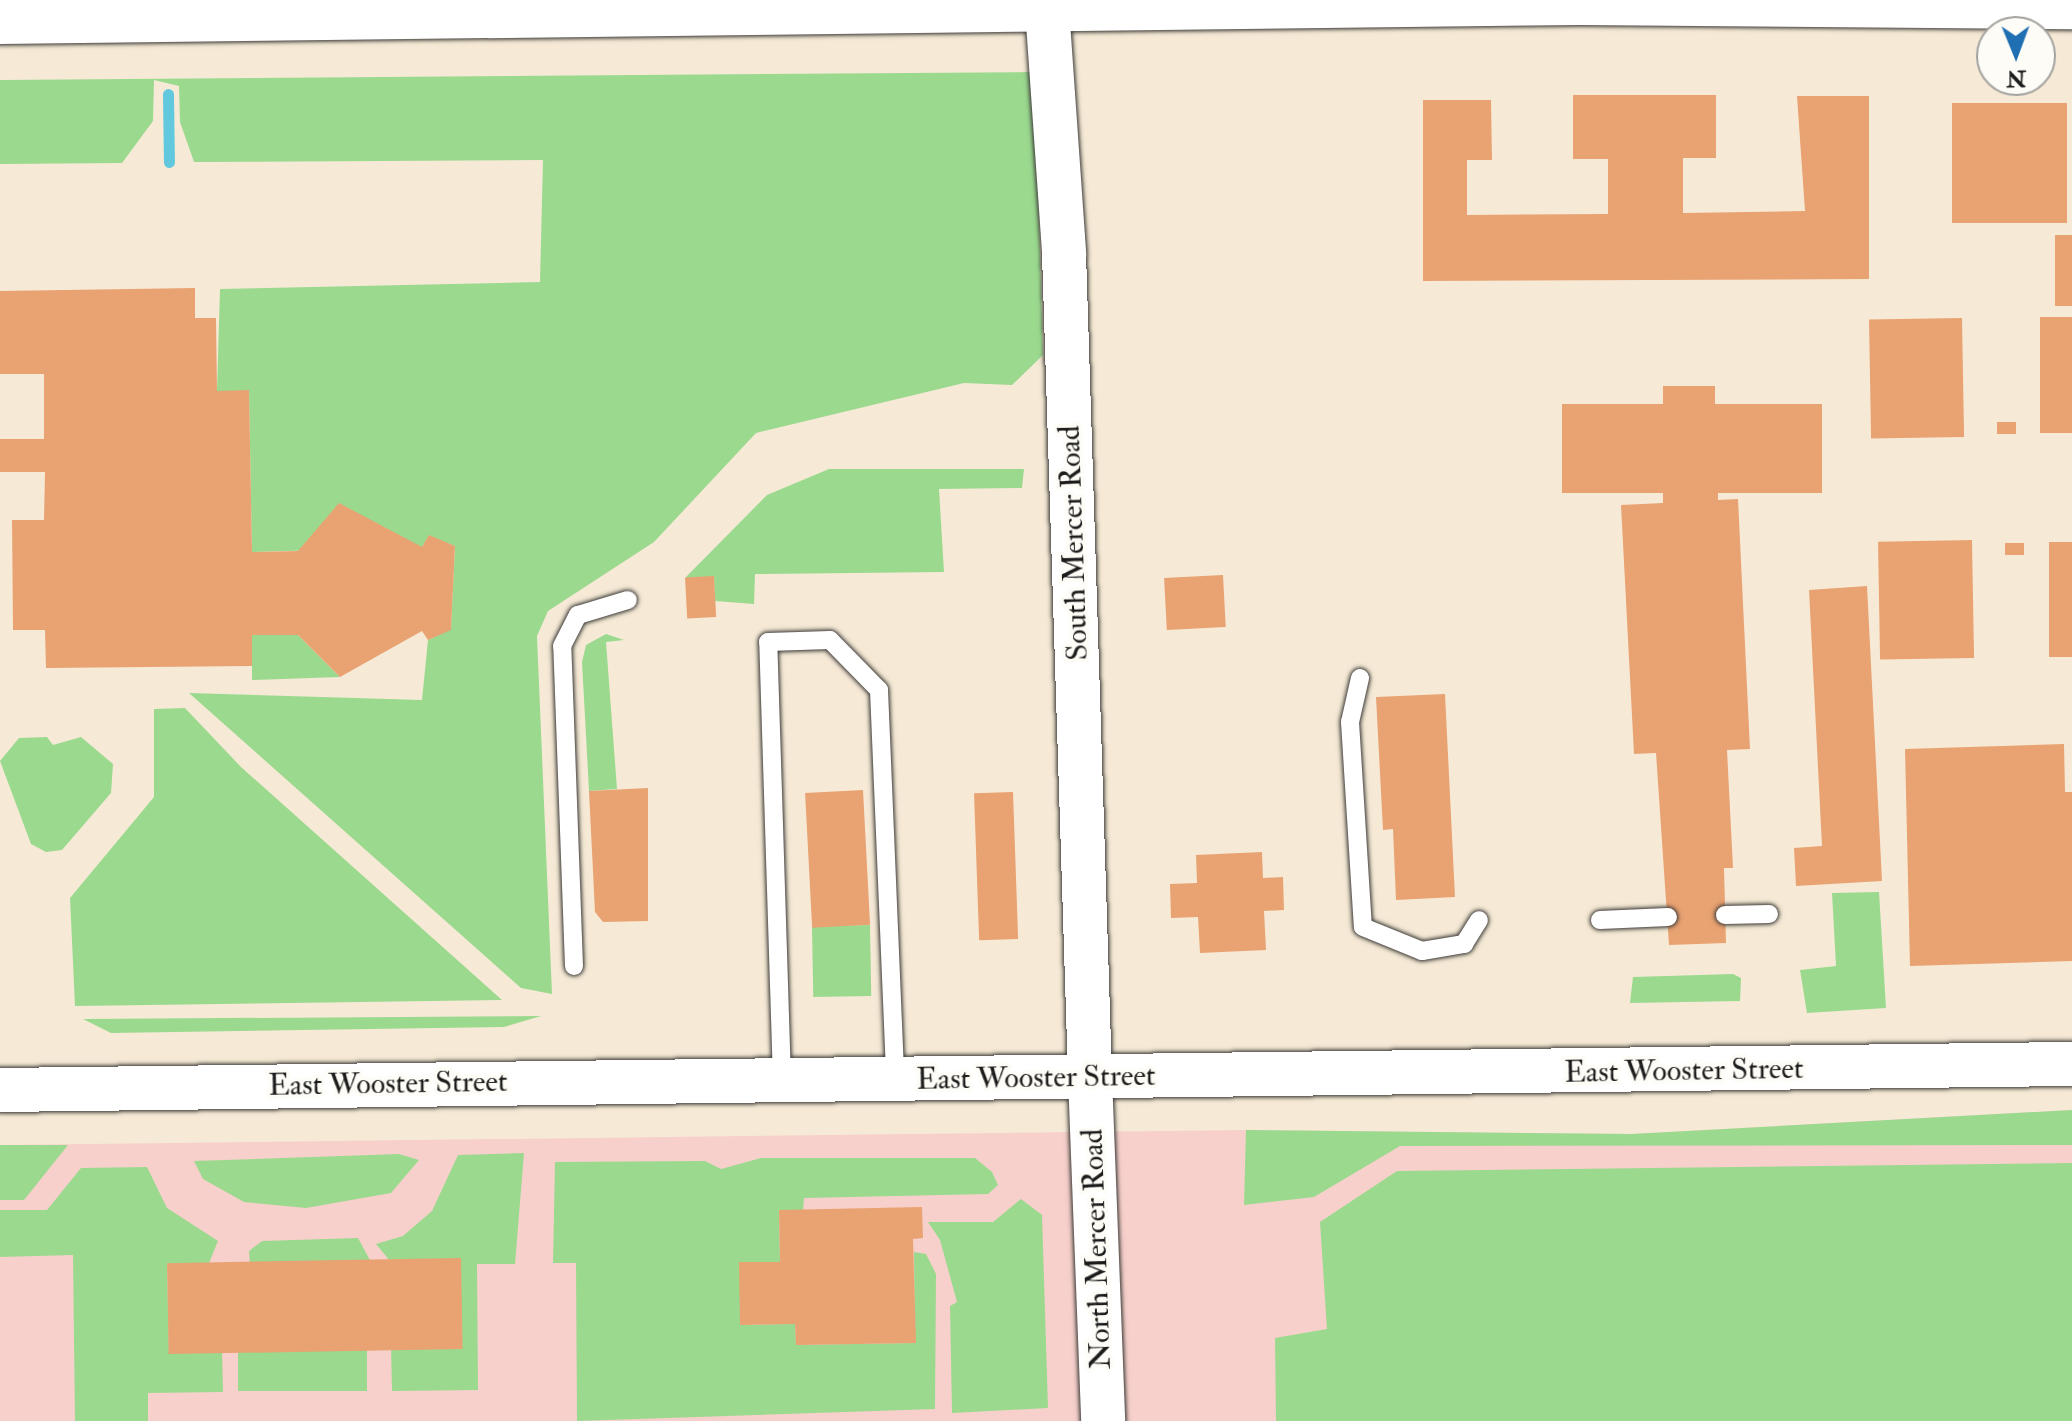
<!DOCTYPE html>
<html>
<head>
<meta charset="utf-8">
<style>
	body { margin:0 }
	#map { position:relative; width:2072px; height:1421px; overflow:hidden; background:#f6ead6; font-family:"IM FELL Double Pica",serif }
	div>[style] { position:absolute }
	.built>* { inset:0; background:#f7d0cb }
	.green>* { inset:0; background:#9bd98f; transform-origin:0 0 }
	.stream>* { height:11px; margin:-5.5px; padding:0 5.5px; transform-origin:5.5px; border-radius:5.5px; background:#61c8dd }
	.building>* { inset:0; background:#e9a272; transform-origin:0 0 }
	.roads { filter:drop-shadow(0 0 2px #3d3b38) drop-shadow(0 0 2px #3d3b38) }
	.service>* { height:18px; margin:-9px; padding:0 9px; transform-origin:9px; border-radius:9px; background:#fff }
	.tertiary>* { height:44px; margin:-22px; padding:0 22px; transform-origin:22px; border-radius:22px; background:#fff }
	.secondary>* { height:44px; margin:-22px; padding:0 22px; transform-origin:22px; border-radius:22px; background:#fff }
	span { translate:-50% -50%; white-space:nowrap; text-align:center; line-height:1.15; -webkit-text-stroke:8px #fdfcf7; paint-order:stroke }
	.street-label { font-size:30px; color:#1c1c1c }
	.north { position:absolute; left:1976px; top:16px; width:80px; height:80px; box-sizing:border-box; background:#fdfcf7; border:2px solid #a3a29f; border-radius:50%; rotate:179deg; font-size:22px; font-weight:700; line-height:32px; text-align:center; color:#1c1c1c }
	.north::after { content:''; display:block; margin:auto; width:28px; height:36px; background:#1f6fb2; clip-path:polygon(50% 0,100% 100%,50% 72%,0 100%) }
</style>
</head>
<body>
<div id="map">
	<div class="built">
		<div style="clip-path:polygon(2072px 1110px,2072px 1421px,0 1421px,0 1145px,1246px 1130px,1632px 1134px)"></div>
	</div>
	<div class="green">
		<div style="clip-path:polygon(1035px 72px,1043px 355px,1012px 385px,964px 383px,756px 433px,654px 542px,548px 611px,537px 636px,552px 994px,521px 988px,189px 693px,422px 700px,428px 640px,451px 629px,455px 546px,429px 536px,422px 547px,252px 552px,249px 391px,217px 391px,220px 289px,540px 282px,543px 160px,194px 162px,180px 122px,179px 86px,154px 80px,153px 121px,122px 163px,0 164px,0 80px)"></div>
		<div style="clip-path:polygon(829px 469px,1024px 469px,1022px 488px,939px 489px,944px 572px,755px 574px,754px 604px,715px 601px,714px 577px,685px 578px,767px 495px)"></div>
		<div style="clip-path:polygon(606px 634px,624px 640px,606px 642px,617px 789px,589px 791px,582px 662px,586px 645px)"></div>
		<div style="clip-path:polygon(252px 635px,298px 635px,340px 677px,252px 680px)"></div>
		<div style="clip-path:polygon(185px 708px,241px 767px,502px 1000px,75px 1006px,70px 898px,154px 797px,154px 709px)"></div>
		<div style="clip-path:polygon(47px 737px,53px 745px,81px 737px,113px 764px,111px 793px,62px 850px,46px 852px,31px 844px,0 761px,19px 738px)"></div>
		<div style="clip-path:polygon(1879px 892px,1886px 1008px,1807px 1013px,1800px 970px,1836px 966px,1832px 893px)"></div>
		<div style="left:870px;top:925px;width:71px;height:58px;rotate:89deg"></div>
		<div style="clip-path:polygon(1733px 974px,1741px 978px,1740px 1001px,1630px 1003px,1633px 977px)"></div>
		<div style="clip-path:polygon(541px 1016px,504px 1027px,111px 1033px,83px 1019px)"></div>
		<div style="clip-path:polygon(2072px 1110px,2072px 1145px,1400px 1146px,1314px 1197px,1244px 1205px,1246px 1130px,1632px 1134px)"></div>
		<div style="clip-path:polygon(0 1145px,68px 1145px,24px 1200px,0 1200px)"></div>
		<div style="clip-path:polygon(524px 1153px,515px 1264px,477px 1264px,478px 1390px,392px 1391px,391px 1346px,462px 1349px,376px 1244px,403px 1236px,432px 1211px,458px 1155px)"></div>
		<div style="clip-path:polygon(399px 1154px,419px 1160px,391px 1193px,306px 1208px,244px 1202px,203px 1179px,194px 1161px)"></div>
		<div style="clip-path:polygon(761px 1158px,975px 1158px,992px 1172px,998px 1185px,988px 1194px,804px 1198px,803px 1210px,779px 1210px,780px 1262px,740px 1262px,741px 1325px,795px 1324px,796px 1345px,915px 1343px,914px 1252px,926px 1254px,936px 1274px,935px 1409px,577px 1421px,576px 1263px,553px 1263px,555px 1162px,705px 1161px,721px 1169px)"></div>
		<div style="clip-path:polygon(2072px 1163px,2072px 1421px,1276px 1421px,1275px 1338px,1327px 1329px,1320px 1222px,1397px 1171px)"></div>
		<div style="clip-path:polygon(147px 1167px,167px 1208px,218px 1241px,209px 1263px,167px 1264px,169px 1353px,222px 1349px,223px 1392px,148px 1393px,148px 1421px,75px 1421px,73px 1255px,0 1257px,0 1210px,47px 1210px,81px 1168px)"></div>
		<div style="clip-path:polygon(1021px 1199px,1042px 1215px,1048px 1408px,952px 1413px,950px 1306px,957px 1302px,940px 1240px,928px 1222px,993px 1222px)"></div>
		<div style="clip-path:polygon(358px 1238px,371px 1262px,250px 1265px,249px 1251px,262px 1241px)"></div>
		<div style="left:367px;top:1346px;width:45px;height:129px;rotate:90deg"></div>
	</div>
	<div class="stream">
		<div style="left:168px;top:94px;width:68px;rotate:89.2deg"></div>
	</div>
	<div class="building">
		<div style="clip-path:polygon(1573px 95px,1716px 95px,1716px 158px,1683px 158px,1683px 213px,1805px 211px,1797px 96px,1869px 96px,1869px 279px,1423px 281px,1423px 100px,1491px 100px,1492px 160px,1467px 160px,1467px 215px,1608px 214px,1608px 159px,1573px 159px)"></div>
		<div style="left:2067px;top:103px;width:120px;height:115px;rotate:90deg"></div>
		<div style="left:2055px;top:235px;width:17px;height:71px"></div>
		<div style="clip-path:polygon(195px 288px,195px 318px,216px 318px,217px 391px,249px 390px,252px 552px,298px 551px,339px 503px,422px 547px,429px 535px,455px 546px,451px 630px,428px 640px,422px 631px,340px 677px,298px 635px,252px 635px,252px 666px,46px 668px,45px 630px,13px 630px,12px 520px,44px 520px,45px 472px,0 472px,0 439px,44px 439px,44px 374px,0 374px,0 291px)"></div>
		<div style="left:2040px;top:317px;width:32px;height:116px"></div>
		<div style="left:1962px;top:318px;width:119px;height:93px;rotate:89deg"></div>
		<div style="clip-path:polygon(1663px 386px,1715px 386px,1715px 404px,1822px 404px,1822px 493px,1718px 493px,1718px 500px,1738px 499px,1750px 749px,1727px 750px,1733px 868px,1724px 868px,1726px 943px,1669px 945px,1656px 753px,1634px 754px,1621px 505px,1663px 503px,1663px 493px,1562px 493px,1562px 404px,1663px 404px)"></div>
		<div style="left:1997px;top:422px;width:19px;height:12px"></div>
		<div style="left:1972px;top:540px;width:118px;height:94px;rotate:89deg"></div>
		<div style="left:2072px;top:542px;width:115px;height:23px;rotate:90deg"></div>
		<div style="left:2005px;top:543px;width:19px;height:12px"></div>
		<div style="left:1223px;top:575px;width:52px;height:59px;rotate:87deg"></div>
		<div style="left:714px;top:576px;width:41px;height:29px;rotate:87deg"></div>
		<div style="clip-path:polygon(1867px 586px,1882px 881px,1796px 886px,1794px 848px,1822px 846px,1809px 590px)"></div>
		<div style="clip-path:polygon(1445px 694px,1455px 897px,1396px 900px,1393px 829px,1383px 830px,1376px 697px)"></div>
		<div style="clip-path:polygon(2064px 744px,2065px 792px,2072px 792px,2072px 961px,1910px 966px,1905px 749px)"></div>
		<div style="clip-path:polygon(648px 788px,648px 921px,603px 922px,595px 912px,589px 791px)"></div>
		<div style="left:863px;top:790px;width:135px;height:58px;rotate:87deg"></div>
		<div style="left:1013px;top:792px;width:147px;height:39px;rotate:88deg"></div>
		<div style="clip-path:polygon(1262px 852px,1263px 878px,1283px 877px,1284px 910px,1264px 911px,1266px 950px,1200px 953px,1198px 917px,1171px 918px,1170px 884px,1197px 883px,1196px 855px)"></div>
		<div style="clip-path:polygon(922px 1207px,923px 1238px,913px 1239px,916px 1343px,796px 1345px,795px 1324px,740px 1325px,739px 1262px,780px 1262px,779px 1210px)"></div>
		<div style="left:461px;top:1258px;width:91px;height:294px;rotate:89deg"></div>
	</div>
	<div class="roads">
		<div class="service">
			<div style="left:1360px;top:678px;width:45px;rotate:102.8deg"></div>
			<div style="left:1350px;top:722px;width:205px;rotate:86.4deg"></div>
			<div style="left:1363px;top:927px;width:64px;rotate:22.1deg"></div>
			<div style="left:1422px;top:951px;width:43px;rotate:-9.5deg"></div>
			<div style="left:1464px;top:944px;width:28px;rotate:-58deg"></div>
			<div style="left:1725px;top:915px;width:44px;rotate:-1.3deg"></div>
			<div style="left:1600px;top:920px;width:68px;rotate:-2.5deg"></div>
			<div style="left:574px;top:966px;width:320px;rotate:-92.1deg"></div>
			<div style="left:562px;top:646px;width:35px;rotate:-63deg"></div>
			<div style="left:578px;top:615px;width:52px;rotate:-16.7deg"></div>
			<div style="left:782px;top:1080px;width:438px;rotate:-91.8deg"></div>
			<div style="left:768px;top:642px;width:62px;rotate:-1.8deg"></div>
			<div style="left:830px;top:640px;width:70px;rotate:45.6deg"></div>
			<div style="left:879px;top:690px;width:389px;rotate:87.6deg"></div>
		</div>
		<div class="tertiary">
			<div style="left:1047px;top:8px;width:246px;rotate:86deg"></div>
			<div style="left:1064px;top:253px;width:824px;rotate:88.19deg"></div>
			<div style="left:0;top:22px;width:1580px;rotate:-0.69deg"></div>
			<div style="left:1580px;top:3px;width:492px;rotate:0.5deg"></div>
		</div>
		<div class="secondary">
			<div style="left:1090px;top:1077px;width:344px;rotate:87.8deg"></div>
			<div style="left:0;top:1090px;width:2072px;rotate:-0.72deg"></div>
		</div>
	</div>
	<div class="street-label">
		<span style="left:1074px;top:543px;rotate:-92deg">South Mercer Road</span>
		<span style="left:1684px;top:1071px;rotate:-1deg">East Wooster Street</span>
		<span style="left:1036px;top:1078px;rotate:-1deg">East Wooster Street</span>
		<span style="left:388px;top:1084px;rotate:-1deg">East Wooster Street</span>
		<span style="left:1097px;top:1249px;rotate:-92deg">North Mercer Road</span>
	</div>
	<div class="north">N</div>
</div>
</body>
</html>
